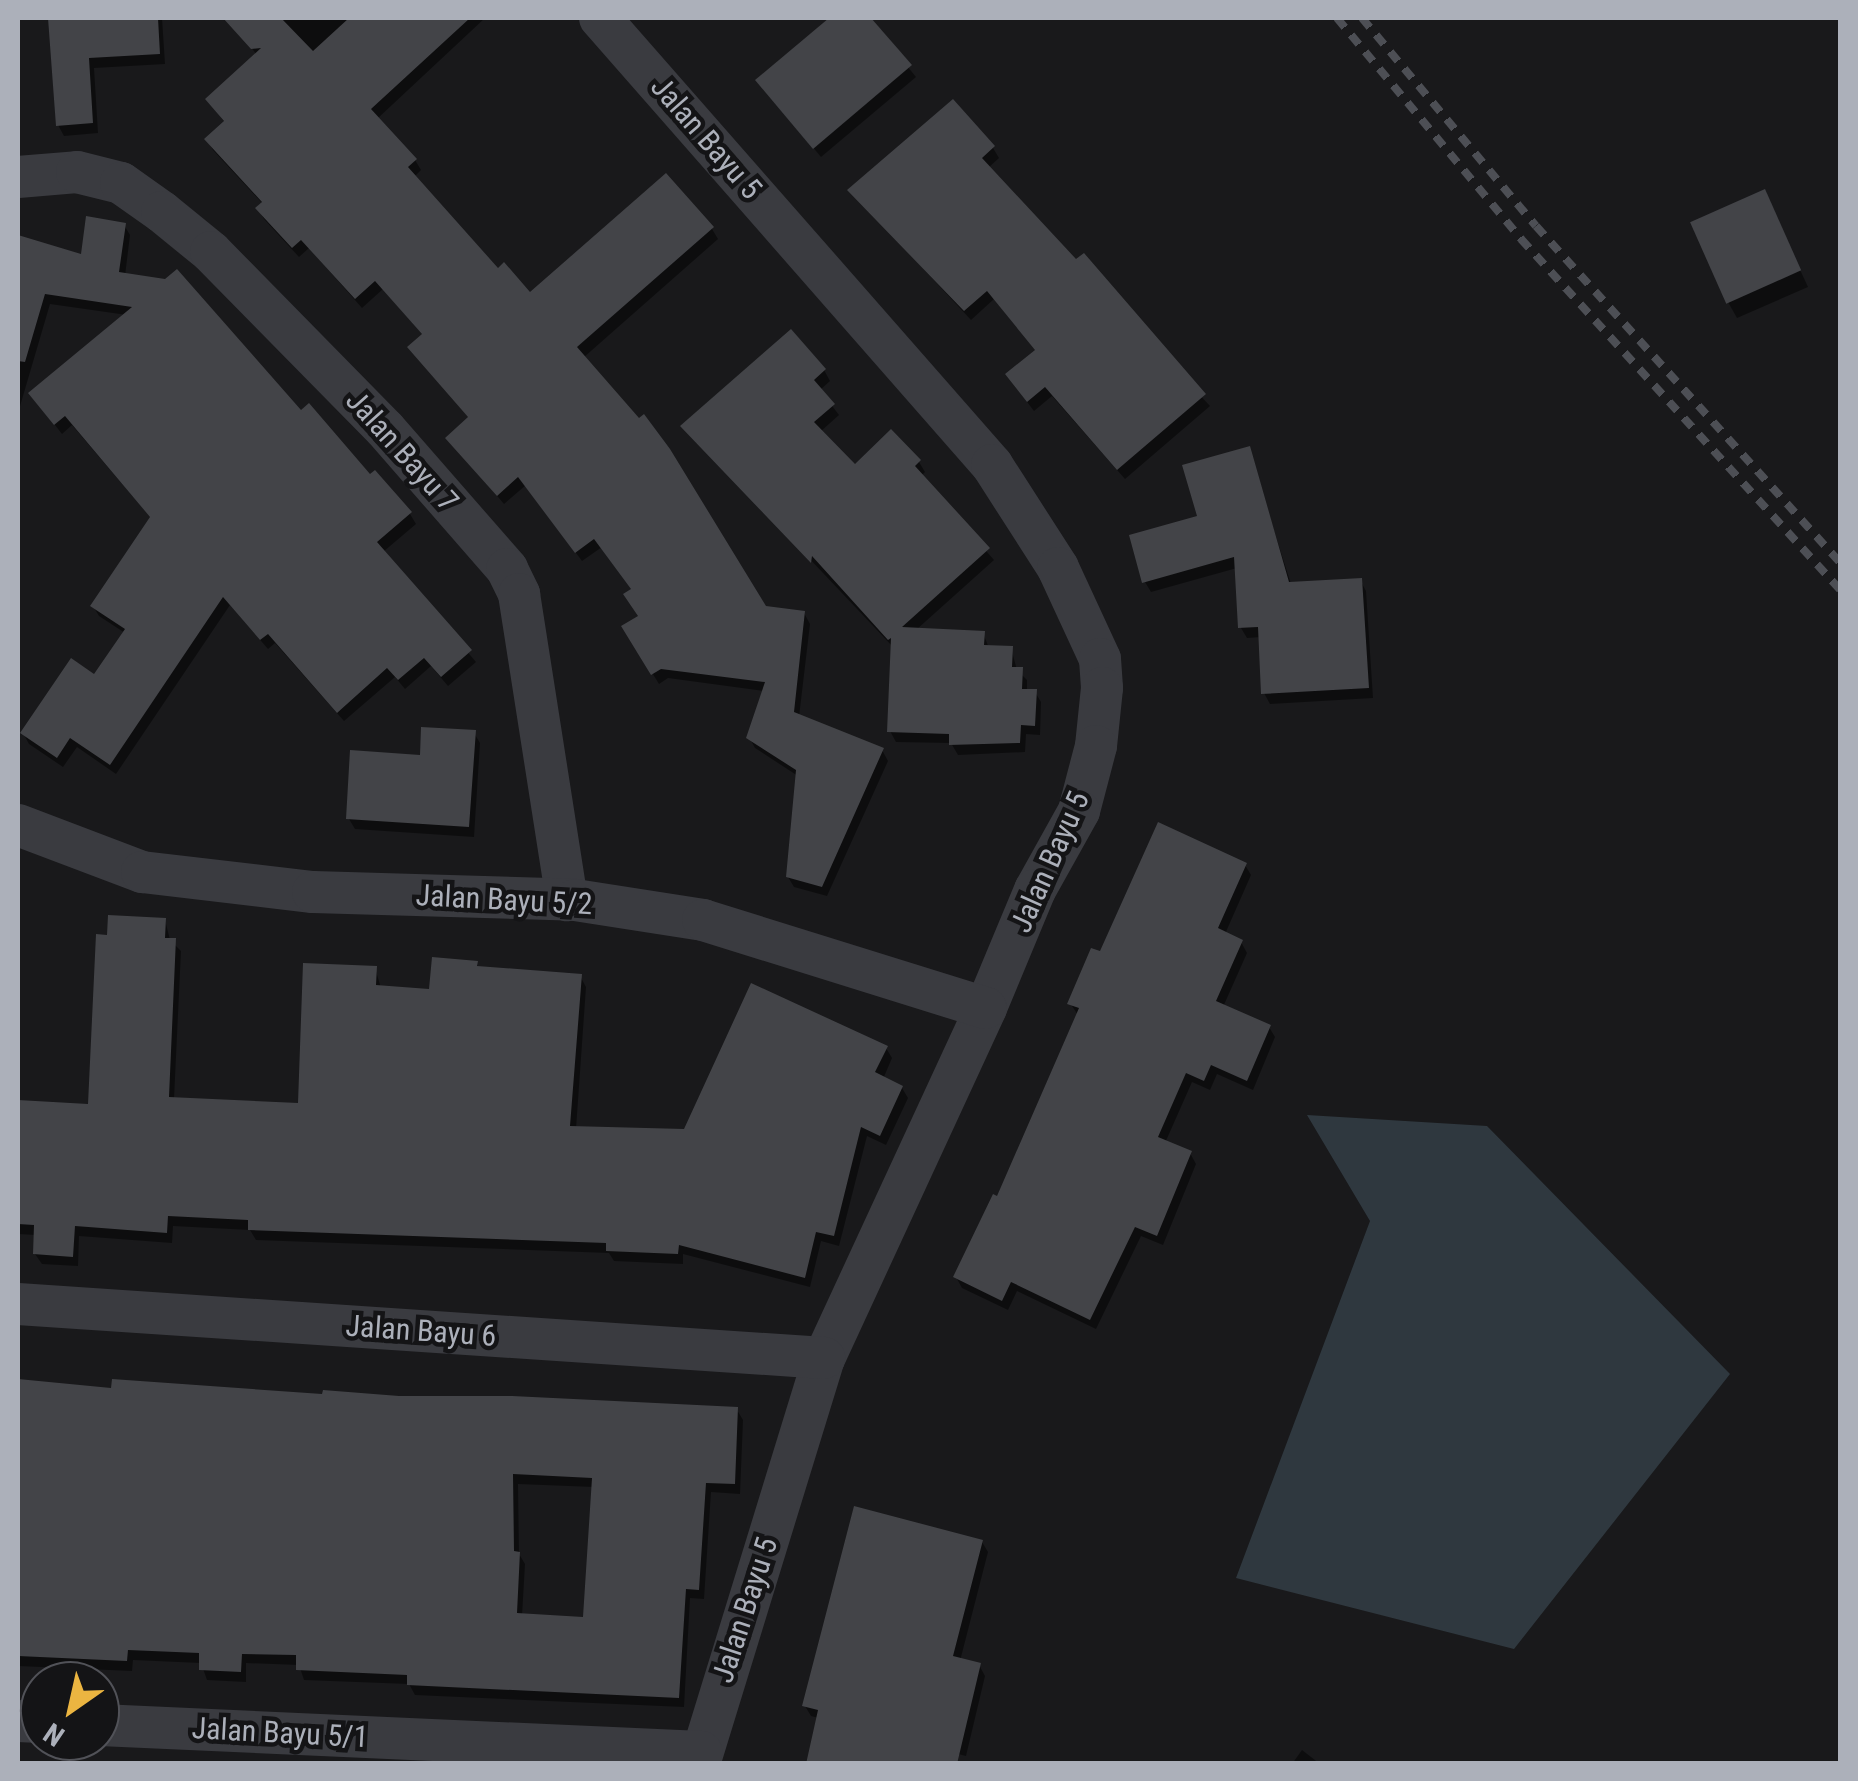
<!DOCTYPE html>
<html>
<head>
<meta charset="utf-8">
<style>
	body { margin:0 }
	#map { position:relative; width:1858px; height:1781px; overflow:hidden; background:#19191b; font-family:"Roboto Condensed",sans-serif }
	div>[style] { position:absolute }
	.water>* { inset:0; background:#2f383f }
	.shadow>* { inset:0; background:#0007 }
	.building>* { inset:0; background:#434448; transform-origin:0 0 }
	.minor>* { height:42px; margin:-21px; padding:0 21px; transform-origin:21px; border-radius:21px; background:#3a3b40 }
	.rail>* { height:8px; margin-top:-4px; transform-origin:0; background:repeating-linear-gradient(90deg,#4d4f55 0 12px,transparent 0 22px) }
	span { translate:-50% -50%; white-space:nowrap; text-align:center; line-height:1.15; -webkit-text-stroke:9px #141416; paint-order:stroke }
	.street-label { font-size:30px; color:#acb0ba }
	.frame { position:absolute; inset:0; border:20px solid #acb0ba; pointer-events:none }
	.north { position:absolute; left:20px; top:1661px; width:100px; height:100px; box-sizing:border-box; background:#141416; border:2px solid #515258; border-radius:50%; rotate:214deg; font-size:28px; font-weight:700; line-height:40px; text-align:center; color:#acb0ba }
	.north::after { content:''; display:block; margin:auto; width:35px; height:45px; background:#ebb541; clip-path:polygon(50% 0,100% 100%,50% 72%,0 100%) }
</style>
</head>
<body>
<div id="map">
	<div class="water">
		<div style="clip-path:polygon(1307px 1115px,1487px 1126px,1730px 1374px,1514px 1649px,1236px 1578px,1370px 1221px)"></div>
	</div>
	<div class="shadow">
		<div style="clip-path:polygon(51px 18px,162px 18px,165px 64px,94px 68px,98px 133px,64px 136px,58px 125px)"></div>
		<div style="clip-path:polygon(250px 18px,485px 18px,377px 119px,415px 160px,421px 170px,414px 177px,498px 271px,530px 296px,666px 177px,712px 229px,718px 239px,583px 358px,765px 608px,804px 613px,810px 624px,799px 717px,882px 750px,888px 761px,827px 896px,794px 887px,788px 877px,798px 776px,755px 748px,749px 737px,764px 691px,668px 678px,659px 684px,624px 627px,641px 617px,634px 590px,602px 547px,582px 561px,526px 485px,504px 504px,448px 438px,470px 419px,410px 348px,424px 336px,383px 289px,362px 308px,309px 248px,299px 257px,264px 219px,258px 209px,263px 204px,213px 150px,207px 140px,225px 123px,208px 100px,257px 55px,237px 29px)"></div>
		<div style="clip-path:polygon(833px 18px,868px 18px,916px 77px,821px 157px,758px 81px)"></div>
		<div style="clip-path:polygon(993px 148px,999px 158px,988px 168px,1210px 406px,1125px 479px,1052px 396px,1034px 411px,1014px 385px,1037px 351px,994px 299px,971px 320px,851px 191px)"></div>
		<div style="clip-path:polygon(1764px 192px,1808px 287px,1737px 318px,1728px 302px)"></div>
		<div style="clip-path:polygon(124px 225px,130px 235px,125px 276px,301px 414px,410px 514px,416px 524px,383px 552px,476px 662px,448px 686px,431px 666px,405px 689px,395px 677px,344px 721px,275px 643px,268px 649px,230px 605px,116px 774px,77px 747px,63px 767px,29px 744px,23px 733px,95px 677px,125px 633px,99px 616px,93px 606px,152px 519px,72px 425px,62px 434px,31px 394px,127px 315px,50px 304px,18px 413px,18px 237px,83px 258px)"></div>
		<div style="clip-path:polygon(824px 370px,830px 381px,820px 390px,839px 415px,820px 432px,855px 468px,919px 462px,925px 472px,921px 476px,994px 560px,916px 630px,983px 633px,989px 648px,1011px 648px,1017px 670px,1027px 680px,1027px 692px,1035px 692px,1041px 702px,1040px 735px,1026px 734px,1025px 752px,958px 755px,951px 743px,896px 742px,890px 731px,893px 647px,684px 426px)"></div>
		<div style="clip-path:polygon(1248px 449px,1291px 584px,1360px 580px,1366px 591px,1373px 698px,1270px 704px,1264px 693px,1261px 637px,1247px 638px,1241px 628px,1237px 568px,1151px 592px,1145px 582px,1200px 518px)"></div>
		<div style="clip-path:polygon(474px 733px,480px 743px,474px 837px,355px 829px,349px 819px,422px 758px)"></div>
		<div style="clip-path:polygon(1245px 865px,1251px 875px,1225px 934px,1241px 942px,1247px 953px,1223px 1007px,1269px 1027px,1275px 1037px,1253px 1090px,1217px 1074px,1210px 1090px,1192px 1082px,1165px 1143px,1190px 1153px,1196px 1164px,1163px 1245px,1141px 1236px,1096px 1329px,1017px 1291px,1008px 1310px,962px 1288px,956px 1277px,998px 1199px,1078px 1015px,1070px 1003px,1101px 954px)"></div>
		<div style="clip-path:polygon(165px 920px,170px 940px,181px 951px,174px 1099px,300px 1106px,375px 968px,381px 988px,432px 992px,476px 963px,479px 969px,580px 976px,586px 987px,576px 1129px,685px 1132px,886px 1048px,892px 1058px,883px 1079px,902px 1088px,908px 1098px,886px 1145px,867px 1136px,839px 1246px,821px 1241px,810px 1287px,683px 1254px,683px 1264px,614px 1261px,609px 1253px,256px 1240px,250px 1230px,173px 1226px,172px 1243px,79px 1236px,78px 1266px,42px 1264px,35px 1254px,36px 1235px,18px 1234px,18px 1102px,91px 1106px,109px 938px)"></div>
		<div style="clip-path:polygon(evenodd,18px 1381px,113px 1391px,737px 1410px,743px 1420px,740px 1494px,711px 1492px,704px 1599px,690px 1598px,684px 1707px,415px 1695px,409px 1684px,304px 1680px,299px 1665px,246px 1663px,246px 1682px,207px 1680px,201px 1663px,133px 1660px,132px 1671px,18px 1666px,18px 1381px,518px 1484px,594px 1487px,585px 1620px,522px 1616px,525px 1564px,519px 1554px,518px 1484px)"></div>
		<div style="clip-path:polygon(982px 1542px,988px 1552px,960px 1661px,979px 1665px,985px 1676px,966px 1756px,811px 1716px,805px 1706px)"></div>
		<div style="clip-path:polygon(1302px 1750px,1320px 1764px,1292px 1764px)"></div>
	</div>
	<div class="building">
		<div style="clip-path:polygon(48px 18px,158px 18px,160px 54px,89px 58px,93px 123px,56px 126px)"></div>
		<div style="clip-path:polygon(223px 18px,281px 18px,313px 51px,349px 18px,470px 18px,371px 109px,417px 159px,408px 167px,498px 268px,504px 262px,530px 292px,666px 173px,714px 227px,577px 347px,639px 418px,644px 414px,670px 449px,766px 606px,805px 611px,794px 712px,884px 748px,822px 887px,786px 877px,796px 770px,746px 738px,765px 682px,661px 669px,651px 675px,621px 626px,638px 616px,623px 594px,631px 589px,594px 539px,575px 553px,518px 477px,497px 496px,445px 438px,468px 417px,407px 347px,422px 334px,375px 281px,355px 299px,301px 240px,292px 248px,255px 208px,262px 202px,204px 139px,224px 121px,205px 99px,261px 48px,251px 49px)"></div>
		<div style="clip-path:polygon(829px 18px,871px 18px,912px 65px,813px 149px,755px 80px)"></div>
		<div style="clip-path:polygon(953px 99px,995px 146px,982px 158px,1076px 259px,1084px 253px,1206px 394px,1117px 470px,1045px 387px,1027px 402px,1005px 374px,1035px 350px,987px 291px,964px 311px,847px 190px)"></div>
		<div style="left:1765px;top:189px;width:89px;height:82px;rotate:66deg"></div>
		<div style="clip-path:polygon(86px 216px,126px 223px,119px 272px,165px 279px,177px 269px,301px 410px,309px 403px,370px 474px,375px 470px,412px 512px,377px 542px,472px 650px,441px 677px,424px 658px,398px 680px,387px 668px,337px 713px,268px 634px,260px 640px,223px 597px,110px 765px,70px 738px,57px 758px,20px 733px,71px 658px,94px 674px,125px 629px,90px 606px,150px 517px,65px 416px,54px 425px,28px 393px,132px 307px,45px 294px,25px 362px,18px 361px,18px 235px,81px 254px)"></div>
		<div style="clip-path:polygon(791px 329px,826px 369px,814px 380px,835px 404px,814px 422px,855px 464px,891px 429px,921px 460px,915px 466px,990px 548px,902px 627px,985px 631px,984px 645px,1013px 646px,1012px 667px,1023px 667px,1022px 689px,1037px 689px,1035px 726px,1021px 725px,1020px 743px,949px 745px,949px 734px,887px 732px,891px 638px,888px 640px,812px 556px,811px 563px,680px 426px)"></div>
		<div style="clip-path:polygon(1250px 446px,1289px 582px,1362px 578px,1369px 688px,1261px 694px,1258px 627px,1238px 628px,1234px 557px,1142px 583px,1129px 535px,1197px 516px,1182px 465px)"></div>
		<div style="clip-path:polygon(421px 727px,476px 730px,469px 827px,346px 819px,350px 750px,420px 755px)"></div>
		<div style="clip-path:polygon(1158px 822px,1247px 863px,1218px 928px,1243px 940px,1216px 1001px,1271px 1025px,1247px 1081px,1211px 1065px,1204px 1081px,1186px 1073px,1158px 1137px,1192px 1151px,1157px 1236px,1135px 1227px,1090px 1320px,1011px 1282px,1002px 1301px,953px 1277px,993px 1194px,997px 1196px,1079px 1008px,1067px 1004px,1091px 948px,1100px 951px)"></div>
		<div style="clip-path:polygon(108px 915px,166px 918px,165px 938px,176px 938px,169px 1097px,298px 1103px,303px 963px,377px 966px,376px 985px,429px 989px,432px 957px,478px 961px,477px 966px,582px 974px,570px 1126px,684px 1129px,751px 983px,888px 1046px,875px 1072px,903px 1086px,880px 1136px,861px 1127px,834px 1236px,816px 1232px,805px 1278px,679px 1245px,678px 1254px,606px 1251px,606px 1243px,248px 1230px,248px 1220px,168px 1216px,167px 1233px,75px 1226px,73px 1257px,33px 1254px,34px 1225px,18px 1224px,18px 1100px,88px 1104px,96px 934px,107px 935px)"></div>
		<div style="clip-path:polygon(evenodd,18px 1379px,111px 1388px,112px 1379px,322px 1394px,323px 1390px,399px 1396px,512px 1396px,738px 1407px,735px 1484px,706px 1483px,699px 1590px,686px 1589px,679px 1698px,407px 1685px,407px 1675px,296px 1670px,296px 1655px,242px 1654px,241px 1672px,199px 1670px,199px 1653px,128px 1650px,127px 1661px,18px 1656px,18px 1379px,513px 1474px,592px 1478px,583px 1617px,517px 1613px,520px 1552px,514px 1551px,513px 1474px)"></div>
		<div style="clip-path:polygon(854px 1506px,983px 1540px,953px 1656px,981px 1663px,957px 1764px,806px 1764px,818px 1710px,802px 1706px)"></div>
	</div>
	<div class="minor">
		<div style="left:600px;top:18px;width:595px;rotate:48.75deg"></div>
		<div style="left:992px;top:465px;width:122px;rotate:57.3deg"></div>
		<div style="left:1058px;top:568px;width:100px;rotate:65.2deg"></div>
		<div style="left:1100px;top:659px;width:29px;rotate:86deg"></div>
		<div style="left:1102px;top:688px;width:58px;rotate:95.9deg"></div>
		<div style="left:1096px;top:746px;width:67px;rotate:104.7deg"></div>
		<div style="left:1079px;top:811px;width:90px;rotate:119.1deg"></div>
		<div style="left:1035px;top:890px;width:128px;rotate:112.6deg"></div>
		<div style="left:986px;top:1008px;width:386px;rotate:114.8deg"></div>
		<div style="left:824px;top:1358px;width:425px;rotate:107.1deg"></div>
		<div style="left:18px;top:177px;width:59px;rotate:-4.8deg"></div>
		<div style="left:77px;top:172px;width:45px;rotate:14deg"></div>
		<div style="left:121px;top:183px;width:50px;rotate:35.3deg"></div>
		<div style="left:162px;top:212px;width:63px;rotate:39.2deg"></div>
		<div style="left:211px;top:252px;width:248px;rotate:45.5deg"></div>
		<div style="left:385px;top:429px;width:186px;rotate:48.9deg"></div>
		<div style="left:507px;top:569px;width:28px;rotate:64deg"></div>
		<div style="left:519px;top:594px;width:310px;rotate:81.1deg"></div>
		<div style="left:18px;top:825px;width:133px;rotate:20.8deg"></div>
		<div style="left:142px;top:872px;width:172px;rotate:6.7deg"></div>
		<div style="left:313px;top:892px;width:262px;rotate:1.7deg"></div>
		<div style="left:575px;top:900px;width:130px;rotate:8.9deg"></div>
		<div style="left:703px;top:920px;width:296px;rotate:17.3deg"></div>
		<div style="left:18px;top:1304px;width:808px;rotate:3.83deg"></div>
		<div style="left:18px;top:1721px;width:22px;rotate:3deg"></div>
		<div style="left:100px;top:1725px;width:602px;rotate:2.57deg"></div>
	</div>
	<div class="rail">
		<div style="left:1337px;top:18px;width:288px;rotate:50.2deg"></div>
		<div style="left:1521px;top:239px;width:474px;rotate:47.7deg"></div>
		<div style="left:1362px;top:18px;width:271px;rotate:50.1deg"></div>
		<div style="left:1536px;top:226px;width:454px;rotate:47.9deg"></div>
	</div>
	<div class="street-label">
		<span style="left:706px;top:138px;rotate:49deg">Jalan Bayu 5</span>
		<span style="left:402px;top:451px;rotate:48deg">Jalan Bayu 7</span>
		<span style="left:1050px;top:862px;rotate:-66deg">Jalan Bayu 5</span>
		<span style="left:504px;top:900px;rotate:3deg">Jalan Bayu 5/2</span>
		<span style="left:421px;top:1331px;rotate:4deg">Jalan Bayu 6</span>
		<span style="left:745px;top:1610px;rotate:-72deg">Jalan Bayu 5</span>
		<span style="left:280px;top:1733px;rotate:3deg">Jalan Bayu 5/1</span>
	</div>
	<div class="frame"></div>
	<div class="north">N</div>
</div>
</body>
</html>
